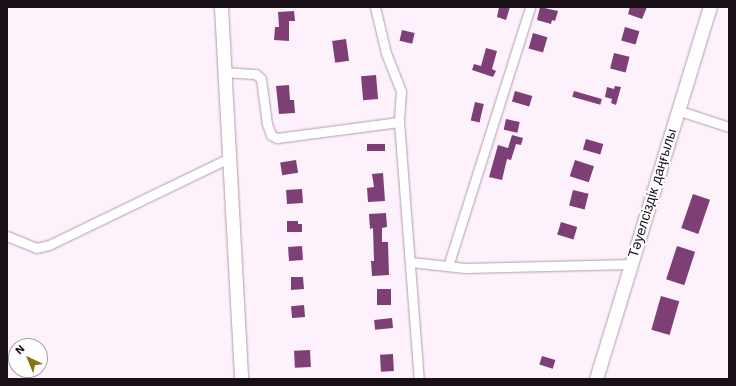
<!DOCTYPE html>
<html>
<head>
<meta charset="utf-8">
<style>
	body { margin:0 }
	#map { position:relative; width:736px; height:386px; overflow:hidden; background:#fdf2fb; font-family:"Work Sans",sans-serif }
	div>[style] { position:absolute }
	.building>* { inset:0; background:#7d3f75; transform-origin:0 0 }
	.roads { filter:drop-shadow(0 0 1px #b59ab0) drop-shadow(0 0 1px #b59ab0) }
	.street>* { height:9px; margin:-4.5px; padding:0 4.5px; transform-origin:4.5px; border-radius:4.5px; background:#fff }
	.secondary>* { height:13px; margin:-6.5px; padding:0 6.5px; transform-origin:6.5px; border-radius:6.5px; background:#fff }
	span { translate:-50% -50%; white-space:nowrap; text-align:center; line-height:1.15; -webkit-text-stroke:4px #fff; paint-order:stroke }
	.street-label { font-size:14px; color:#180f17 }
	.frame { position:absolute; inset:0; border:8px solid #180f17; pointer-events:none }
	.north { position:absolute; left:8px; top:338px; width:40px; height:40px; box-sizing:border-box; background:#fff; border:1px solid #a39fa2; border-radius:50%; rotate:316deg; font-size:11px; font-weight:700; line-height:16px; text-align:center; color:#180f17 }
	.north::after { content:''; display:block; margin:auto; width:14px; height:18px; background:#887417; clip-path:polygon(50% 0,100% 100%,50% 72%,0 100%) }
</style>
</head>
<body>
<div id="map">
	<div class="building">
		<div style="clip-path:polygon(499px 7px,510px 7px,506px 20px,497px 17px)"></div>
		<div style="clip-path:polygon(540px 7px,558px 11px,555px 21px,552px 20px,551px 24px,537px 20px)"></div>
		<div style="clip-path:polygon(630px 7px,647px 7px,642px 19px,628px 14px)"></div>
		<div style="clip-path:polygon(294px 11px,295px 21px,289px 21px,289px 41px,274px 40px,275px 27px,279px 27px,278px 12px)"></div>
		<div style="left:625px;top:27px;width:15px;height:14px;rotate:16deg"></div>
		<div style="left:402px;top:30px;width:13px;height:11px;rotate:13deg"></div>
		<div style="left:533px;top:33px;width:15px;height:16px;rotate:16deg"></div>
		<div style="left:346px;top:39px;width:22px;height:14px;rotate:82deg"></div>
		<div style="clip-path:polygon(486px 48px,497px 51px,492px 69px,496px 71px,493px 77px,472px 70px,474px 64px,481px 66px)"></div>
		<div style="left:614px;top:53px;width:16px;height:16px;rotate:14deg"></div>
		<div style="left:376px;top:75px;width:24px;height:15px;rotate:85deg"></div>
		<div style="clip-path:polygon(289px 85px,290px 100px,294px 100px,295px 113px,279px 114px,276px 86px)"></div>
		<div style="clip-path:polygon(615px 86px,621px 87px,616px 105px,611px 103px,612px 99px,605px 97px,607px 87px,614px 89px)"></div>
		<div style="left:515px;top:91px;width:18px;height:11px;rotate:16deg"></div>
		<div style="left:574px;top:91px;width:29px;height:6px;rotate:16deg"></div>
		<div style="left:475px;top:102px;width:9px;height:19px;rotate:13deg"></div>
		<div style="left:506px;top:119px;width:14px;height:11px;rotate:12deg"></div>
		<div style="clip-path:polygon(512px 135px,523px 138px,521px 145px,516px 144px,511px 160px,507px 159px,502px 180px,489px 177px,498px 145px,508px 148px)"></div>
		<div style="left:586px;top:139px;width:18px;height:11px;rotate:16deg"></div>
		<div style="left:385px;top:144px;width:7px;height:18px;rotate:90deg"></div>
		<div style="left:296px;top:160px;width:13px;height:16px;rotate:81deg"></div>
		<div style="left:575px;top:160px;width:20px;height:17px;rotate:18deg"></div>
		<div style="clip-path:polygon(383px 173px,385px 201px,368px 202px,367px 188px,374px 187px,372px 174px)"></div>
		<div style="left:302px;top:189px;width:14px;height:16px;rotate:86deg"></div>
		<div style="left:573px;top:190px;width:16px;height:16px;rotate:14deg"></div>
		<div style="left:693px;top:194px;width:18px;height:36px;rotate:19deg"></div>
		<div style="clip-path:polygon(386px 213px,387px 227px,382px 228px,382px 242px,388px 242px,389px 275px,372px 276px,371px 261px,374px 261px,373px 228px,370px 229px,369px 214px)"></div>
		<div style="clip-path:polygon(287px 221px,298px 221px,298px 224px,302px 224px,302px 232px,287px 232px)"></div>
		<div style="left:561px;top:222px;width:17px;height:13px;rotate:17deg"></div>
		<div style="left:302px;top:246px;width:14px;height:14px;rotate:86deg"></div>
		<div style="left:677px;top:246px;width:19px;height:35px;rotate:18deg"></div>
		<div style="clip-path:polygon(291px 277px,303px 277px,304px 289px,291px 290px)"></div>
		<div style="left:377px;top:289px;width:14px;height:16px"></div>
		<div style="left:661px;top:296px;width:19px;height:35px;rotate:16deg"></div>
		<div style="left:304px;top:305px;width:12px;height:13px;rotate:85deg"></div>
		<div style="left:392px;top:318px;width:10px;height:18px;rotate:84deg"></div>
		<div style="left:310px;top:350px;width:17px;height:16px;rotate:87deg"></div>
		<div style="left:393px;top:354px;width:17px;height:13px;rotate:87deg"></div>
		<div style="left:542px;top:356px;width:14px;height:9px;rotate:17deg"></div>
	</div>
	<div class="roads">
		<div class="street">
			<div style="left:375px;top:7px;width:47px;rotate:76.6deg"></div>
			<div style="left:386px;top:53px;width:41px;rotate:68.5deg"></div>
			<div style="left:401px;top:91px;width:31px;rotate:94deg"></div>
			<div style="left:399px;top:122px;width:258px;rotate:85.6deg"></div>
			<div style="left:225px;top:72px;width:31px;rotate:4deg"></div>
			<div style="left:256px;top:74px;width:7px;rotate:45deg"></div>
			<div style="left:261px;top:79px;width:45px;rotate:82.4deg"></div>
			<div style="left:267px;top:124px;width:12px;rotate:70deg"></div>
			<div style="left:271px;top:135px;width:7px;rotate:27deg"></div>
			<div style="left:277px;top:138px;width:123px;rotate:-7.5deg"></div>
			<div style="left:677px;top:110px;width:55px;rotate:18.1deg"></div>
			<div style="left:7px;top:236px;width:31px;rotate:22deg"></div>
			<div style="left:36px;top:248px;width:13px;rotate:-13deg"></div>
			<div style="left:49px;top:245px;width:200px;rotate:-25.8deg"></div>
			<div style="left:411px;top:262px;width:54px;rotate:6.3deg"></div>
			<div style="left:465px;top:268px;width:166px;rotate:-1.4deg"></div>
			<div style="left:448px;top:266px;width:272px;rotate:-72.4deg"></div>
		</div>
		<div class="secondary">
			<div style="left:221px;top:7px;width:373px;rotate:86.9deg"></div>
			<div style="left:596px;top:379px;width:389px;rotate:-73deg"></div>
		</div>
	</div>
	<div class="street-label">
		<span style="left:652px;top:193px;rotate:-73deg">Тәуелсіздік даңғылы</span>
	</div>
	<div class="frame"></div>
	<div class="north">N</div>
</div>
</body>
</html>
